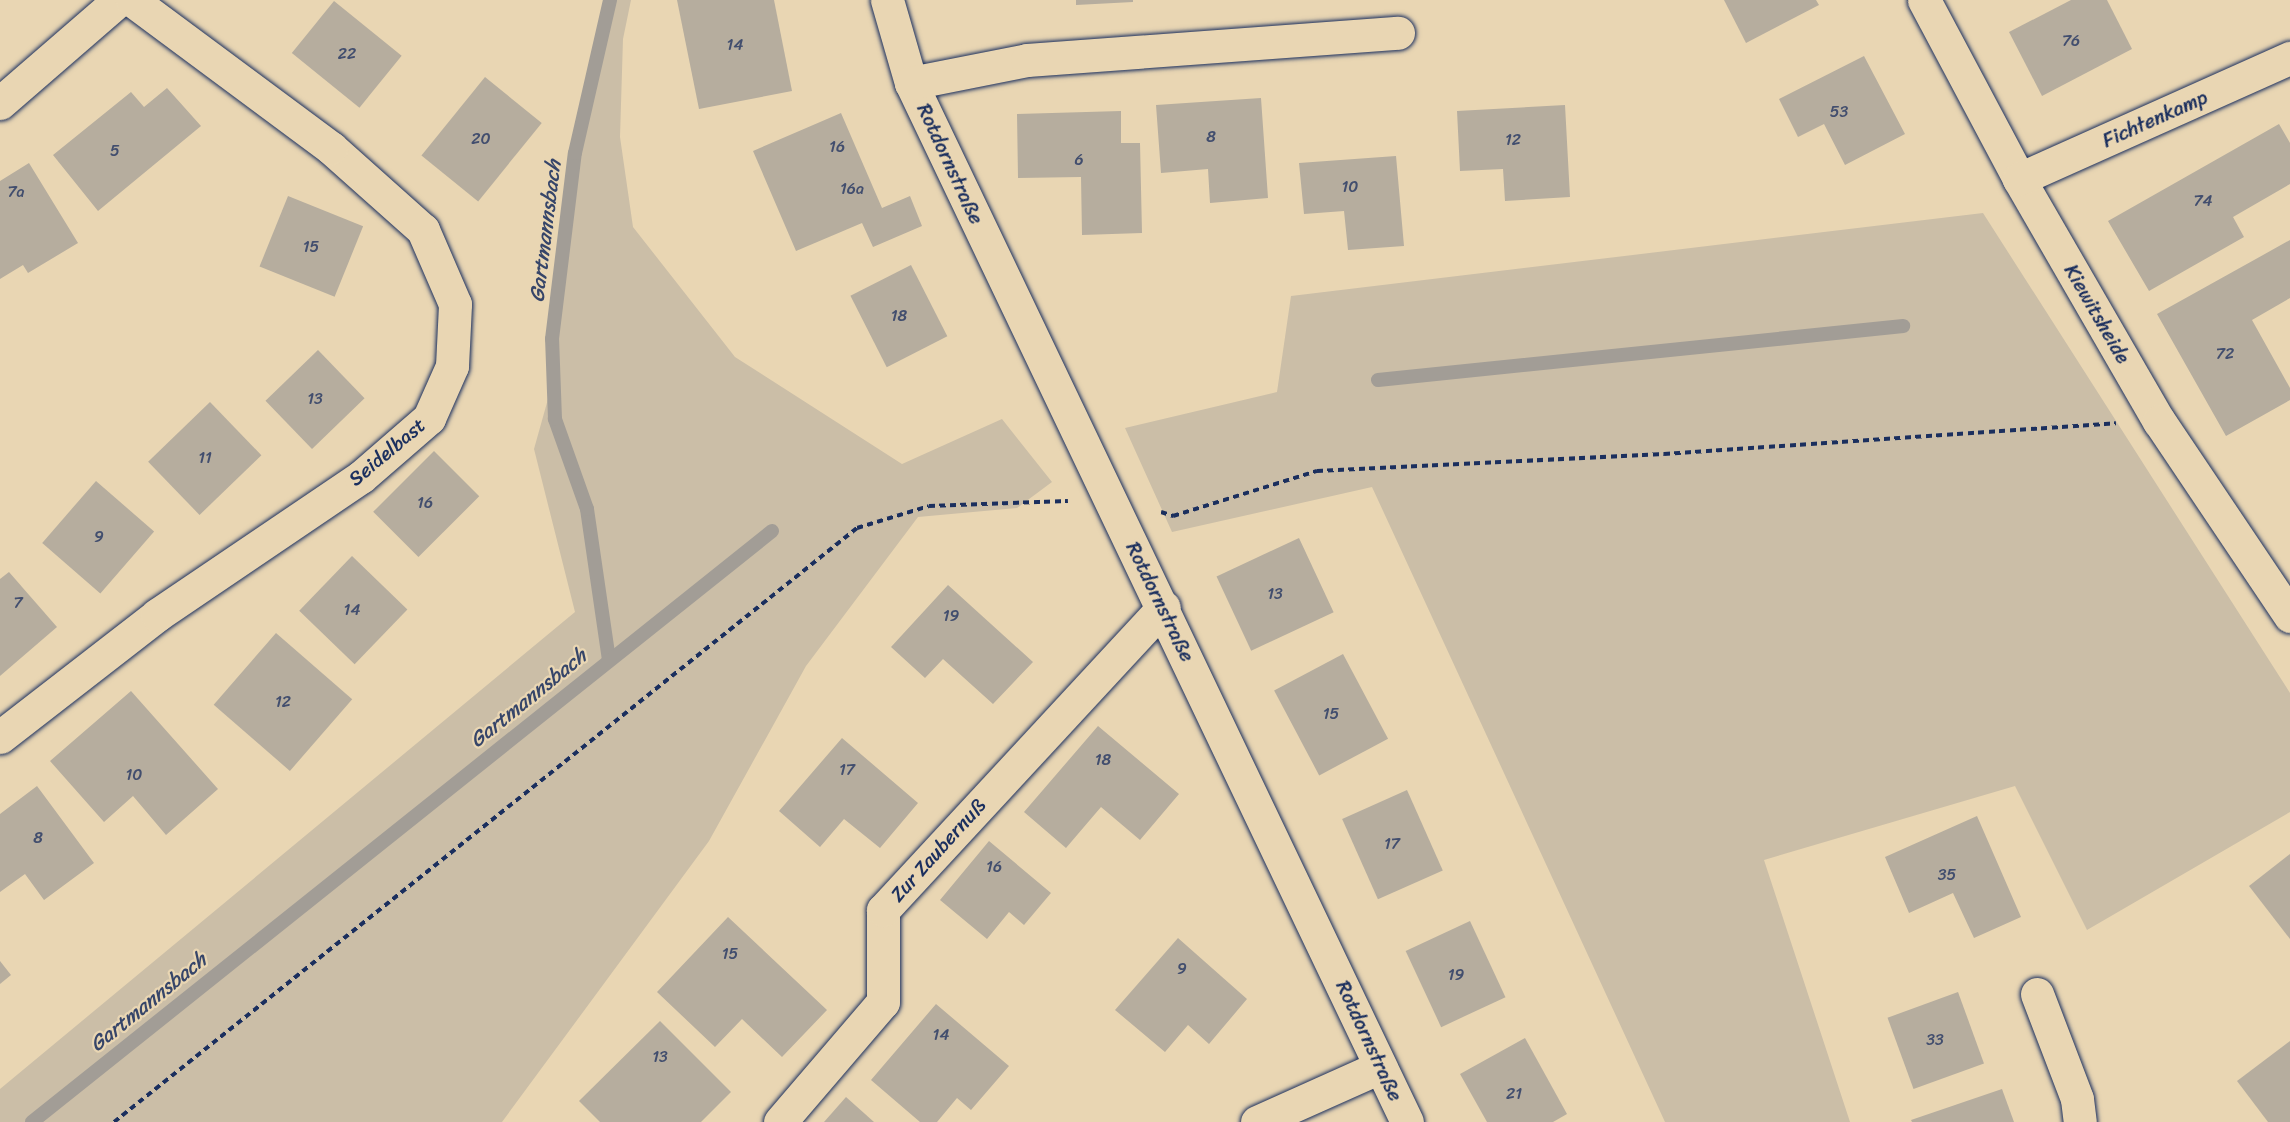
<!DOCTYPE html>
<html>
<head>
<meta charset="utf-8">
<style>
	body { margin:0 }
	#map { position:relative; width:2290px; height:1122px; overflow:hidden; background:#e9d6b3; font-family:Sriracha,sans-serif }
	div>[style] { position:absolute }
	.green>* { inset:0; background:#cbbea7 }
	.stream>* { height:14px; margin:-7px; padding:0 7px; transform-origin:7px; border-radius:7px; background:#a29d96 }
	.building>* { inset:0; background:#b6ad9e; transform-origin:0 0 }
	.path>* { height:4px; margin-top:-2px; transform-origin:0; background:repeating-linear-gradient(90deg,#1b2f5e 0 6px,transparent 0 10.5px) }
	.roads { filter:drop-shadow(0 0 2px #1b2f5e) drop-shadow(0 0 2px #1b2f5e) }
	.minor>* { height:33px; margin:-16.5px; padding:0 16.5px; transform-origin:16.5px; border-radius:16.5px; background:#e9d6b3 }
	span { translate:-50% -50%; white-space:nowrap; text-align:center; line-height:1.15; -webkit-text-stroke:4.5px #e9d6b3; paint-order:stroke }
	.number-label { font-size:16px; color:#424e6e }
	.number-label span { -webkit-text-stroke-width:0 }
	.street-label { font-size:20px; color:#1b2f5e }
	.water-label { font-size:21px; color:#364569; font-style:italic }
</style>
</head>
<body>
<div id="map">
	<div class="green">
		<div style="clip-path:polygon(608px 0,631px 0,623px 39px,620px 137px,633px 227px,735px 357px,902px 464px,1002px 419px,1052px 482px,1017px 508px,918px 517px,806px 666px,709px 841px,502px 1122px,0 1122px,0 1089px,575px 612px,534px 449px,548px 399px,578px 152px)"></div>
		<div style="clip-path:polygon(1983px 213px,2290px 693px,2290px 812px,2087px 930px,2015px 786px,1764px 860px,1850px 1122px,1665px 1122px,1372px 487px,1172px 532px,1125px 428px,1277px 392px,1291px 296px)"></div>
	</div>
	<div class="stream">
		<div style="left:1378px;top:380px;width:528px;rotate:-5.87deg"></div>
		<div style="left:609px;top:660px;width:153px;rotate:-98.3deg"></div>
		<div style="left:587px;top:509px;width:96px;rotate:-109.6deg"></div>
		<div style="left:555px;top:419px;width:80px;rotate:-92.1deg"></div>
		<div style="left:552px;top:339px;width:187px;rotate:-83deg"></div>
		<div style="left:575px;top:153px;width:157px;rotate:-77.1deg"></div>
		<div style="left:32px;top:1122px;width:947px;rotate:-38.61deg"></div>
	</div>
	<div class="building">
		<div style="clip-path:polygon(677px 0,774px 0,792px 91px,699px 109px)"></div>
		<div style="clip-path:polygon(1076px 0,1133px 0,1133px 2px,1076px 5px)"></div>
		<div style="clip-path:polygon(1724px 0,1816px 0,1819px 5px,1746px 43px)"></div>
		<div style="clip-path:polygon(2071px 0,2107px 0,2132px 49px,2042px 96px,2009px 32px)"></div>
		<div style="left:334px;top:1px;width:87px;height:67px;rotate:39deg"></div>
		<div style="clip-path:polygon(1864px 56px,1905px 134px,1845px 165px,1824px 124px,1798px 137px,1779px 99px)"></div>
		<div style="left:485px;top:77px;width:73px;height:101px;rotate:39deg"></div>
		<div style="clip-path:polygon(167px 88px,201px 126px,98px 211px,53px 155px,131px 92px,144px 107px)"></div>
		<div style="clip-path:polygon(1261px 98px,1268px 198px,1210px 203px,1208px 169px,1161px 173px,1156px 105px)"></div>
		<div style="clip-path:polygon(1565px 105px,1570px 197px,1505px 201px,1503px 169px,1460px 171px,1457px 111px)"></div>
		<div style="clip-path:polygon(1121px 111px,1121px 143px,1140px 143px,1142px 233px,1082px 235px,1081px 177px,1018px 178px,1017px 114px)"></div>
		<div style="clip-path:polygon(841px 113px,882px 208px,910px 196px,922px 226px,873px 247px,862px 223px,796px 251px,753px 151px)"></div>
		<div style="clip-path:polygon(2279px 124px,2290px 143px,2290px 184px,2233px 217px,2244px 237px,2149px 291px,2108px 221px)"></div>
		<div style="clip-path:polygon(1396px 156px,1404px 246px,1348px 250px,1344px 211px,1304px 214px,1299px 163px)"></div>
		<div style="clip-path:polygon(29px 163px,78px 243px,28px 273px,23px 265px,0 279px,0 181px)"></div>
		<div style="left:288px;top:196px;width:81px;height:76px;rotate:22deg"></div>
		<div style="clip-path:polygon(2290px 240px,2290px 298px,2252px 320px,2290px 388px,2290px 400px,2226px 436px,2157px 314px)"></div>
		<div style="left:911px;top:265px;width:80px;height:68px;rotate:63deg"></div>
		<div style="left:318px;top:350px;width:67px;height:73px;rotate:46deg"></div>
		<div style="left:210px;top:402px;width:74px;height:86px;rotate:46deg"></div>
		<div style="left:434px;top:451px;width:64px;height:86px;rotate:45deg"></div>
		<div style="left:96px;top:481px;width:77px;height:82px;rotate:41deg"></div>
		<div style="left:1299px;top:538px;width:82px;height:91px;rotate:65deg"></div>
		<div style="left:352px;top:556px;width:77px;height:76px;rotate:44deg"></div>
		<div style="clip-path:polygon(9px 572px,57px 627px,0 676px,0 579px)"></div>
		<div style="clip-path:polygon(948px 585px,1033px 662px,993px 704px,943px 659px,925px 678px,891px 647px)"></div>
		<div style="left:276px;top:633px;width:101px;height:95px;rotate:41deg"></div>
		<div style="left:1343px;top:654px;width:96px;height:78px;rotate:62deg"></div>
		<div style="clip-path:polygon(131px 691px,218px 789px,166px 835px,133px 796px,104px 822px,50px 761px)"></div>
		<div style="clip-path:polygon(1098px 726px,1179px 794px,1140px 840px,1101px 807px,1066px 848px,1024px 812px)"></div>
		<div style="clip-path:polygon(842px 738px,918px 803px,880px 848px,844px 819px,820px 847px,779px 811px)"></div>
		<div style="clip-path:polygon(37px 786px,94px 863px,44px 900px,25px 874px,0 892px,0 814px)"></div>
		<div style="left:1407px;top:790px;width:88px;height:71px;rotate:66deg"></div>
		<div style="clip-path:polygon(1977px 816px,2021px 917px,1974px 938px,1953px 893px,1909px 913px,1885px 857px)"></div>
		<div style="clip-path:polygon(989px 841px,1051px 893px,1024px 925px,1009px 912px,987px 939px,940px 900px)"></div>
		<div style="clip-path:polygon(2290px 854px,2290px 939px,2249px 886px)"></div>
		<div style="clip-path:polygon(728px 917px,827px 1010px,782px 1057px,742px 1019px,715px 1047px,657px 992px)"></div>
		<div style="left:1470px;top:921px;width:84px;height:71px;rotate:65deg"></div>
		<div style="clip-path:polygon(1178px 938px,1247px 999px,1209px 1044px,1188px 1025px,1165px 1052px,1115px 1010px)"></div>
		<div style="clip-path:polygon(0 961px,11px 975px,0 984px)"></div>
		<div style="left:1958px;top:992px;width:76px;height:75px;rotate:70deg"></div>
		<div style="clip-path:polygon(936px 1004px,1009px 1066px,971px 1110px,957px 1098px,937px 1122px,920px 1122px,871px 1080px)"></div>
		<div style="clip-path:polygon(660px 1021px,731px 1092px,701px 1122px,600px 1122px,579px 1101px)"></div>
		<div style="clip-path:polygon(1525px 1038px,1567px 1114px,1553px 1122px,1487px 1122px,1460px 1074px)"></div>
		<div style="clip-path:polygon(2290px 1041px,2290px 1122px,2268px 1122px,2237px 1081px)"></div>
		<div style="clip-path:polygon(2002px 1089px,2014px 1122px,1912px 1122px,1911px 1120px)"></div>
		<div style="clip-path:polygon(846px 1097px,874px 1122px,824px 1122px)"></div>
	</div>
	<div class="path">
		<div style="left:1161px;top:512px;width:13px;rotate:18deg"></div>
		<div style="left:1173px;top:516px;width:151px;rotate:-17.4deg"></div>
		<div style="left:1317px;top:471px;width:347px;rotate:-2.8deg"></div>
		<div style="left:1664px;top:454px;width:453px;rotate:-3.9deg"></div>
		<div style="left:114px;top:1122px;width:951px;rotate:-38.64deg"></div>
		<div style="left:857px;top:528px;width:75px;rotate:-17deg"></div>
		<div style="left:929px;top:506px;width:139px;rotate:-2.1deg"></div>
	</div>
	<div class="roads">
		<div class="minor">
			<div style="left:887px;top:0;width:86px;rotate:73.9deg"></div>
			<div style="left:911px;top:83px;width:1151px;rotate:64.48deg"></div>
			<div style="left:1924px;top:0;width:203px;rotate:62deg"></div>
			<div style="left:2019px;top:179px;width:280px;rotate:60deg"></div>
			<div style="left:2159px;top:421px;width:235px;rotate:56.1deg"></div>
			<div style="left:911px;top:83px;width:118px;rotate:-11.2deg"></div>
			<div style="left:1027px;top:60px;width:372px;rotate:-4.2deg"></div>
			<div style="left:0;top:103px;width:157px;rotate:-40.9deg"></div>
			<div style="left:2019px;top:179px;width:297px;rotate:-24.1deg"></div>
			<div style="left:0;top:737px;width:199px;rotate:-37.8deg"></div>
			<div style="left:157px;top:615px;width:246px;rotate:-34.1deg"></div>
			<div style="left:361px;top:477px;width:90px;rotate:-40.9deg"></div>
			<div style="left:429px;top:418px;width:57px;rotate:-66.1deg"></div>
			<div style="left:452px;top:366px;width:62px;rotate:-87.2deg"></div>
			<div style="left:455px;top:304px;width:81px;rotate:-113.4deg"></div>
			<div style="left:423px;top:230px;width:123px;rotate:-138.3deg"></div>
			<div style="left:331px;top:148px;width:248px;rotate:-143.4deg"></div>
			<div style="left:2037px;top:994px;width:112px;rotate:69.1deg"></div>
			<div style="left:2077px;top:1099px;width:23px;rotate:83deg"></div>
			<div style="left:780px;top:1122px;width:158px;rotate:-49.4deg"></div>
			<div style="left:883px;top:1002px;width:92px;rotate:-90deg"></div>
			<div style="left:883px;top:910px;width:413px;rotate:-47.2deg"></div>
			<div style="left:1257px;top:1122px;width:135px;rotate:-24.1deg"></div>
		</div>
	</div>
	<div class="number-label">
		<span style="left:2071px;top:41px">76</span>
		<span style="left:735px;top:45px">14</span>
		<span style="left:347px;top:54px">22</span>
		<span style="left:1839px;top:112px">53</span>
		<span style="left:1211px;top:137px">8</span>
		<span style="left:481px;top:139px">20</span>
		<span style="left:1513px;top:140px">12</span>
		<span style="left:837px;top:147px">16</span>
		<span style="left:115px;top:151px">5</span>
		<span style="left:1079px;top:160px">6</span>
		<span style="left:1350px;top:187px">10</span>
		<span style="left:852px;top:189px">16a</span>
		<span style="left:16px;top:192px">7a</span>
		<span style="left:2203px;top:201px">74</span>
		<span style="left:311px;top:247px">15</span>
		<span style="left:899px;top:316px">18</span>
		<span style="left:2225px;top:354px">72</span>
		<span style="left:315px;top:399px">13</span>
		<span style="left:205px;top:458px">11</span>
		<span style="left:425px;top:503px">16</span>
		<span style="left:99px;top:537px">9</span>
		<span style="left:1275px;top:594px">13</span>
		<span style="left:18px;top:603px">7</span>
		<span style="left:352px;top:610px">14</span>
		<span style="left:951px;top:616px">19</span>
		<span style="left:283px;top:702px">12</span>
		<span style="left:1331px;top:714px">15</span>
		<span style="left:1103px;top:760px">18</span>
		<span style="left:847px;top:770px">17</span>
		<span style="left:134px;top:775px">10</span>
		<span style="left:38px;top:838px">8</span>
		<span style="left:1392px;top:844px">17</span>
		<span style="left:994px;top:867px">16</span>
		<span style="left:1947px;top:875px">35</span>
		<span style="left:730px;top:954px">15</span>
		<span style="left:1182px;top:969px">9</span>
		<span style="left:1456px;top:975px">19</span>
		<span style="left:941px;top:1035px">14</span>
		<span style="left:1935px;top:1040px">33</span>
		<span style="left:660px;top:1057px">13</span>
		<span style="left:1514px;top:1094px">21</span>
	</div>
	<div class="street-label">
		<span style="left:2155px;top:119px;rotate:-24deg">Fichtenkamp</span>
		<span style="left:950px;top:164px;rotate:65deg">Rotdornstraße</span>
		<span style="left:2097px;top:314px;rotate:60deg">Kiewitsheide</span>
		<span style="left:387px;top:452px;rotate:-40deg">Seidelbast</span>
		<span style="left:1160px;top:602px;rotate:64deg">Rotdornstraße</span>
		<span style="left:938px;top:850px;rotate:-48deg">Zur Zaubernuß</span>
		<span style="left:1369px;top:1041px;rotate:65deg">Rotdornstraße</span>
	</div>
	<div class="water-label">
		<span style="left:545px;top:231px;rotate:-83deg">Gartmannsbach</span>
		<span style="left:528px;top:698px;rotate:-39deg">Gartmannsbach</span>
		<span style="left:148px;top:1002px;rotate:-39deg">Gartmannsbach</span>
	</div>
</div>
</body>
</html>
